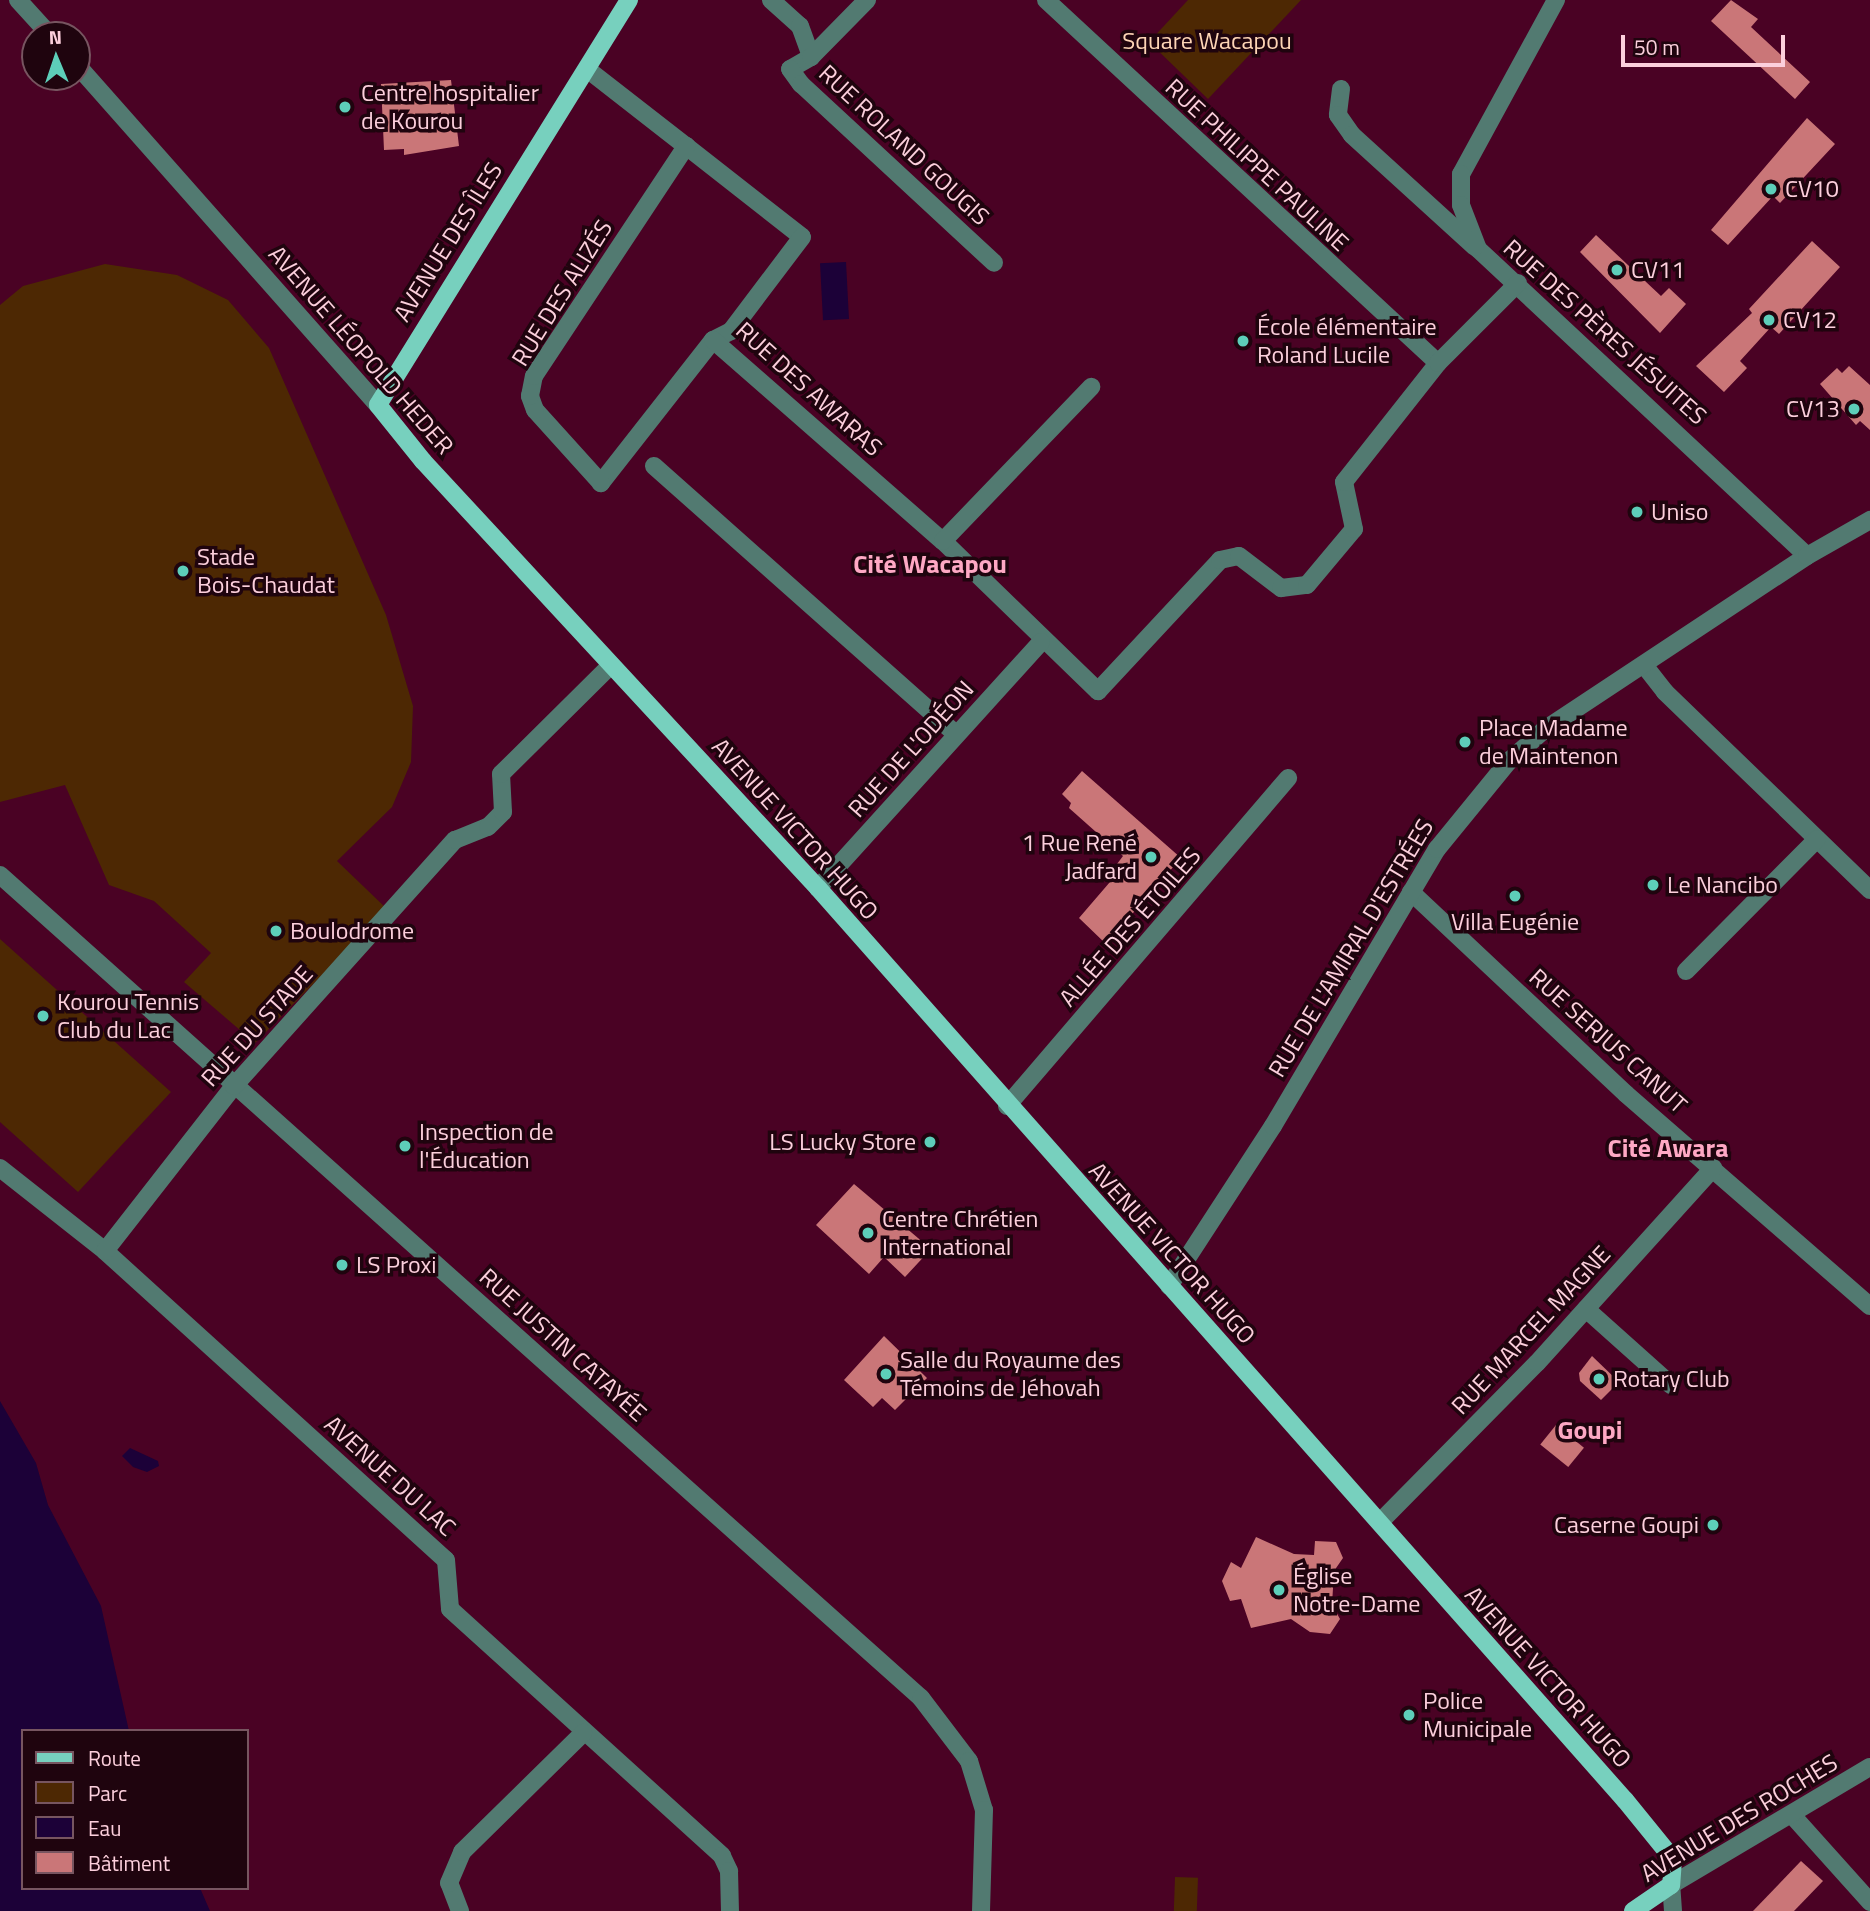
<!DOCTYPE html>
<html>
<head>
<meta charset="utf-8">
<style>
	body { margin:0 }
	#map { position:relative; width:1870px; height:1911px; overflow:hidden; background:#4a0224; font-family:"Titillium Web",sans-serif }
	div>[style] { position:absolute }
	.green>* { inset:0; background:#4d2803; transform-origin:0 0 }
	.water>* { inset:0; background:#1c0138; transform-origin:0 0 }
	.building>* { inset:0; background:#ca7678; transform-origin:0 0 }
	.minor>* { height:18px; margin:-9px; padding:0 9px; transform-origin:9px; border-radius:9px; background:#527a71 }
	.major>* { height:18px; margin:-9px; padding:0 9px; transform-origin:9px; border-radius:9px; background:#77d0be }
	.dots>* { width:19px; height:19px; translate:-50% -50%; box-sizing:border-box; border:4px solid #1f040e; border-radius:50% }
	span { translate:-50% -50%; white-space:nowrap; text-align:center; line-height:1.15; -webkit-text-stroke:7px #1f040e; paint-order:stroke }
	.park-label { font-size:24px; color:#fed5b6 }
	.poi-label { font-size:24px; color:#fccfdc }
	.left { translate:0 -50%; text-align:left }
	.right { translate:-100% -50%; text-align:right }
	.street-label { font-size:24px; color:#fccfdc }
	.neighbourhood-label { font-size:26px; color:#fea8c4; font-weight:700 }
	.legend { position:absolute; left:21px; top:1729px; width:228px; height:161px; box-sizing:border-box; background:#1f040e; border:2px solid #775560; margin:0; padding:9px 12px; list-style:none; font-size:21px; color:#fccfdc }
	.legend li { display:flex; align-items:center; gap:14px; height:35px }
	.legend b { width:35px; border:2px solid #775560 }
	.north { position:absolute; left:21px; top:21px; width:70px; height:70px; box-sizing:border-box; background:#1f040e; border:2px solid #775560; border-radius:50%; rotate:358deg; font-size:19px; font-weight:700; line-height:28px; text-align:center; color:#fccfdc }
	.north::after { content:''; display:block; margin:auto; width:24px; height:32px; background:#5dceb9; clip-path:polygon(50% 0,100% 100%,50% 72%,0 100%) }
	.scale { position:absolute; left:1621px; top:35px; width:164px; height:32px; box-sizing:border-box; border:4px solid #fccfdc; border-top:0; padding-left:9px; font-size:21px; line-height:24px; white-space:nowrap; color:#fccfdc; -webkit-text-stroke:5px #1f040e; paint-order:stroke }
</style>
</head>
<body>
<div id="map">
	<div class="green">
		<div style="clip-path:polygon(1188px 0,1301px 0,1208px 99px,1149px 42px)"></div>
		<div style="clip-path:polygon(105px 264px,177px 275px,228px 300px,269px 348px,386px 615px,413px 706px,411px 762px,392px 807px,337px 861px,387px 909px,255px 1043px,184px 982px,211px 953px,154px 901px,109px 885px,65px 785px,0 802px,0 305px,23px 286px)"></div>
		<div style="clip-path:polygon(0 939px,171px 1092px,78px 1192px,0 1122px)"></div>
		<div style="left:1175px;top:1877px;width:23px;height:34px;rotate:2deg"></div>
	</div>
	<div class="water">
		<div style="left:846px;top:262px;width:57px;height:26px;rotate:87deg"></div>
		<div style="clip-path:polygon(0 1401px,36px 1463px,48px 1505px,101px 1606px,129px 1731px,23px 1731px,23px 1888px,200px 1888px,210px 1911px,0 1911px)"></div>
		<div style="clip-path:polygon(130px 1448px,158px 1461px,159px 1466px,147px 1472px,133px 1467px,122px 1456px)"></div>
	</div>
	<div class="building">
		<div style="clip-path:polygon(1731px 0,1758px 19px,1751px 27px,1810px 82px,1795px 99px,1711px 21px)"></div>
		<div style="clip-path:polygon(451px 80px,459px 146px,404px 155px,404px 149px,384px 150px,381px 84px)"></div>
		<div style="clip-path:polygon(1807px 118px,1835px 144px,1780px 203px,1773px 196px,1728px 245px,1711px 230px)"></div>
		<div style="clip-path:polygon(1596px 235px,1661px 296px,1669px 288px,1686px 304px,1660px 333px,1580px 252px)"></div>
		<div style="clip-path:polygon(1812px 241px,1840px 267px,1779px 334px,1771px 327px,1740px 361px,1747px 368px,1724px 392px,1696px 366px,1752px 313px,1749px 309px)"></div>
		<div style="clip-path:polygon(1849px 366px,1870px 385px,1870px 430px,1860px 421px,1856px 425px,1820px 384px,1837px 368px,1842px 373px)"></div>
		<div style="clip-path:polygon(1082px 771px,1181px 858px,1106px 944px,1079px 918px,1122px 868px,1117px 864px,1123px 856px,1069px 808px,1071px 803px,1062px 794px)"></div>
		<div style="clip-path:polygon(854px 1184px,931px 1249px,905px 1277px,884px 1257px,869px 1274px,816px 1225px)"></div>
		<div style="clip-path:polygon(884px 1336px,927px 1378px,895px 1410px,882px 1398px,873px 1407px,844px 1380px)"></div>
		<div style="clip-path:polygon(1592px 1356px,1619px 1382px,1601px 1400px,1580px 1381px,1579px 1373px)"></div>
		<div style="left:1556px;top:1425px;width:36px;height:25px;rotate:39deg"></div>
		<div style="clip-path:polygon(1256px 1537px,1294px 1554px,1314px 1555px,1315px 1541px,1336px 1542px,1343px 1558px,1334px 1571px,1332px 1605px,1340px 1619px,1330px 1634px,1310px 1632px,1291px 1619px,1251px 1628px,1241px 1599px,1230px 1601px,1222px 1581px,1231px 1562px,1241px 1568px)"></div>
		<div style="clip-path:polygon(1801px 1861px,1823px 1881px,1794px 1911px,1753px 1911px)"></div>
	</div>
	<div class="minor">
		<div style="left:18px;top:0;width:47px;rotate:47.6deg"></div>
		<div style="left:771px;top:0;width:39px;rotate:42deg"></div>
		<div style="left:800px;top:26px;width:33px;rotate:70deg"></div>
		<div style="left:811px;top:57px;width:24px;rotate:150deg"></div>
		<div style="left:790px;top:69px;width:19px;rotate:54deg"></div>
		<div style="left:801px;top:84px;width:263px;rotate:42.8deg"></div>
		<div style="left:1046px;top:0;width:534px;rotate:42.8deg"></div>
		<div style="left:1556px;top:0;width:198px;rotate:118.6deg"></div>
		<div style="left:1461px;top:174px;width:31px;rotate:90deg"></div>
		<div style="left:1461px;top:205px;width:47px;rotate:68.9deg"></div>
		<div style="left:1478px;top:249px;width:450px;rotate:43deg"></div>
		<div style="left:811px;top:57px;width:80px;rotate:-45.5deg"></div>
		<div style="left:77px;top:65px;width:454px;rotate:48.5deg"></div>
		<div style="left:587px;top:69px;width:125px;rotate:37.9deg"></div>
		<div style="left:686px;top:146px;width:147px;rotate:38.1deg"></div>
		<div style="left:802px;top:237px;width:118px;rotate:127.1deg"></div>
		<div style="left:731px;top:331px;width:20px;rotate:153deg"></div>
		<div style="left:713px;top:340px;width:182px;rotate:128.1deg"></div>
		<div style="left:601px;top:483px;width:98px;rotate:-132.1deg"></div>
		<div style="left:535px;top:410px;width:15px;rotate:-110deg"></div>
		<div style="left:530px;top:396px;width:20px;rotate:-79deg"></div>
		<div style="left:534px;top:376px;width:276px;rotate:-56.5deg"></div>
		<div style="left:1341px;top:89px;width:26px;rotate:97deg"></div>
		<div style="left:1338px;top:115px;width:24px;rotate:55deg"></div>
		<div style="left:1352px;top:135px;width:166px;rotate:42.3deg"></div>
		<div style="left:713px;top:340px;width:305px;rotate:41.2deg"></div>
		<div style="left:943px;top:541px;width:216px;rotate:44.1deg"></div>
		<div style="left:1098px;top:691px;width:179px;rotate:-47deg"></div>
		<div style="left:1220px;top:560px;width:19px;rotate:-12deg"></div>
		<div style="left:1239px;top:556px;width:53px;rotate:37.3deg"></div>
		<div style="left:1281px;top:588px;width:26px;rotate:-7deg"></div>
		<div style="left:1307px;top:585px;width:73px;rotate:-50deg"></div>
		<div style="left:1354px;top:529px;width:48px;rotate:-102deg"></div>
		<div style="left:1344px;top:482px;width:152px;rotate:-51.7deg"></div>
		<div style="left:1438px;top:363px;width:113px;rotate:-45deg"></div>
		<div style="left:654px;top:466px;width:404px;rotate:41.6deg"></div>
		<div style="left:943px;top:541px;width:214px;rotate:-46.1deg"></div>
		<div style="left:1644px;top:665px;width:34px;rotate:52deg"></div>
		<div style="left:1665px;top:692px;width:285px;rotate:44deg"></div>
		<div style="left:0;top:875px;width:1235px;rotate:41.78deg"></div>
		<div style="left:921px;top:1698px;width:79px;rotate:52.7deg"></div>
		<div style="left:969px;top:1761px;width:51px;rotate:73deg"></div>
		<div style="left:984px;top:1810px;width:101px;rotate:91.7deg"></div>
		<div style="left:818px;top:888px;width:332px;rotate:-47.8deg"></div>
		<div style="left:1411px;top:892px;width:295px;rotate:43.2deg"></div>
		<div style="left:1626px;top:1094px;width:323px;rotate:41deg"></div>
		<div style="left:1686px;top:971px;width:186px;rotate:-45.2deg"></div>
		<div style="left:1007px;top:1106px;width:432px;rotate:-49.4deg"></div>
		<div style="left:0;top:1168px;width:134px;rotate:38.3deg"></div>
		<div style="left:105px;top:1251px;width:460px;rotate:42.2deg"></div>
		<div style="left:446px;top:1560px;width:49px;rotate:85.3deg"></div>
		<div style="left:450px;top:1609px;width:367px;rotate:42.2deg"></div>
		<div style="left:722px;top:1856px;width:17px;rotate:65deg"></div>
		<div style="left:729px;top:1871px;width:40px;rotate:88.6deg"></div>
		<div style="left:105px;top:1251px;width:209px;rotate:-52deg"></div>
		<div style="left:234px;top:1086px;width:331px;rotate:-48.1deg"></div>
		<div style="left:455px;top:840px;width:35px;rotate:-22deg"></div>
		<div style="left:488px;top:827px;width:21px;rotate:-45deg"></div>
		<div style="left:503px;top:812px;width:38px;rotate:-93deg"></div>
		<div style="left:501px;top:774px;width:155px;rotate:-44.7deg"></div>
		<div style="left:1169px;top:1286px;width:191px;rotate:-57deg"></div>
		<div style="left:1273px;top:1126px;width:322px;rotate:-59.4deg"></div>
		<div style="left:1437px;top:849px;width:112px;rotate:-50.8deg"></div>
		<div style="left:1508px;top:762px;width:48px;rotate:-41.6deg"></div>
		<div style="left:1544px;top:730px;width:315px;rotate:-33.5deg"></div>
		<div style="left:1807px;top:556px;width:73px;rotate:-29.7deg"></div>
		<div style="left:1586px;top:1309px;width:114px;rotate:41.8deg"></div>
		<div style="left:1380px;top:1522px;width:223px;rotate:-45.4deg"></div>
		<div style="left:1537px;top:1363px;width:263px;rotate:-47.9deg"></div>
		<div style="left:1792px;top:1815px;width:117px;rotate:48.1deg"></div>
		<div style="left:460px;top:1911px;width:30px;rotate:-111deg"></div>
		<div style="left:449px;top:1883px;width:34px;rotate:-67deg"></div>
		<div style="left:462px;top:1852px;width:170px;rotate:-44.5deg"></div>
		<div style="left:1673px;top:1911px;width:26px;rotate:-94deg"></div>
		<div style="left:1671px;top:1885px;width:231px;rotate:-30.7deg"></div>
	</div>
	<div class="major">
		<div style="left:629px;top:0;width:476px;rotate:121.8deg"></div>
		<div style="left:378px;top:405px;width:72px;rotate:51.2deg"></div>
		<div style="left:423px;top:461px;width:582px;rotate:47.23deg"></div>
		<div style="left:818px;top:888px;width:1218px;rotate:48.5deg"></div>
		<div style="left:1625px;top:1800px;width:76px;rotate:50.9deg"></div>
		<div style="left:1673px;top:1859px;width:26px;rotate:94deg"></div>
		<div style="left:1671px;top:1885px;width:46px;rotate:145.6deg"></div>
	</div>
	<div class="dots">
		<div style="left:345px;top:107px;background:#5dceb9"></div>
		<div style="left:1771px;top:189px;background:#5dceb9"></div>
		<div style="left:1617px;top:270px;background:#5dceb9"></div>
		<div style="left:1769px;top:320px;background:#5dceb9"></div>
		<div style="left:1243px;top:341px;background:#5dceb9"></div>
		<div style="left:1854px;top:409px;background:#5dceb9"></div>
		<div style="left:1637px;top:512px;background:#5dceb9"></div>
		<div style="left:183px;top:571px;background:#5dceb9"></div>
		<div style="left:1465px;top:742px;background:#5dceb9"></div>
		<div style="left:1151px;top:857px;background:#5dceb9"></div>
		<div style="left:1653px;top:885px;background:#5dceb9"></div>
		<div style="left:1515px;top:896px;background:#5dceb9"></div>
		<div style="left:276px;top:931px;background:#5dceb9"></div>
		<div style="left:43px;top:1016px;background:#5dceb9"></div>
		<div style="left:930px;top:1142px;background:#5dceb9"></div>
		<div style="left:405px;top:1146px;background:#5dceb9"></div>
		<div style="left:868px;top:1233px;background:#5dceb9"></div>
		<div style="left:342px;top:1265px;background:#5dceb9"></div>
		<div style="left:886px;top:1374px;background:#5dceb9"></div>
		<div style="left:1599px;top:1379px;background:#5dceb9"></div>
		<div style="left:1713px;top:1525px;background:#5dceb9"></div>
		<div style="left:1279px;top:1590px;background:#5dceb9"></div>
		<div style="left:1409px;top:1715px;background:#5dceb9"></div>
	</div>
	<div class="park-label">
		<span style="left:1207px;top:41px">Square Wacapou</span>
	</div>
	<div class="poi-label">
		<span class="left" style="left:361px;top:107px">Centre hospitalier<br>de Kourou</span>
		<span class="left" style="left:1785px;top:189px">CV10</span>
		<span class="left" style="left:1631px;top:270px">CV11</span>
		<span class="left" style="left:1783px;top:320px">CV12</span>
		<span class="left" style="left:1257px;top:341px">École élémentaire<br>Roland Lucile</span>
		<span class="right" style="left:1840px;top:409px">CV13</span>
		<span class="left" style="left:1651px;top:512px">Uniso</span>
		<span class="left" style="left:197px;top:571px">Stade<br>Bois-Chaudat</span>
		<span class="left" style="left:1479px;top:742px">Place Madame<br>de Maintenon</span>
		<span class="right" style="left:1137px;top:857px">1 Rue René<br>Jadfard</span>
		<span class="left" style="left:1667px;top:885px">Le Nancibo</span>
		<span style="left:1515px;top:922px">Villa Eugénie</span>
		<span class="left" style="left:290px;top:931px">Boulodrome</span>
		<span class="left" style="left:57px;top:1016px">Kourou Tennis<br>Club du Lac</span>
		<span class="left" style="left:419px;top:1146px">Inspection de<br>l'Éducation</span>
		<span class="right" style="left:916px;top:1142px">LS Lucky Store</span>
		<span class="left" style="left:882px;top:1233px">Centre Chrétien<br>International</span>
		<span class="left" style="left:356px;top:1265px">LS Proxi</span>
		<span class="left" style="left:900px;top:1374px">Salle du Royaume des<br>Témoins de Jéhovah</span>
		<span class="left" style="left:1613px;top:1379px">Rotary Club</span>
		<span class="right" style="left:1699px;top:1525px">Caserne Goupi</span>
		<span class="left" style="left:1293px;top:1590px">Église<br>Notre-Dame</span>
		<span class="left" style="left:1423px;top:1715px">Police<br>Municipale</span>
	</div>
	<div class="street-label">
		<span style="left:904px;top:145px;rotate:43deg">RUE ROLAND GOUGIS</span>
		<span style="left:1257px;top:165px;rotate:43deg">RUE PHILIPPE PAULINE</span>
		<span style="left:448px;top:242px;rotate:-58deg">AVENUE DES ÎLES</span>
		<span style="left:562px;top:293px;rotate:-58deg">RUE DES ALIZÉS</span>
		<span style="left:1605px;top:332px;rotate:42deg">RUE DES PÈRES JÉSUITES</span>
		<span style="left:361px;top:350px;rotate:49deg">AVENUE LÉOPOLD HEDER</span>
		<span style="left:809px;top:389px;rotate:42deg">RUE DES AWARAS</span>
		<span style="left:911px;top:749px;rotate:-48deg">RUE DE L'ODÉON</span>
		<span style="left:795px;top:829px;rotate:48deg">AVENUE VICTOR HUGO</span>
		<span style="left:1130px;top:927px;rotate:-49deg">ALLÉE DES ÉTOILES</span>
		<span style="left:1351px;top:948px;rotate:-59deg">RUE DE L'AMIRAL D'ESTRÉES</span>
		<span style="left:257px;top:1026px;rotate:-48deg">RUE DU STADE</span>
		<span style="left:1608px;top:1041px;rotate:42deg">RUE SERJUS CANUT</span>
		<span style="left:1172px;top:1253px;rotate:48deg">AVENUE VICTOR HUGO</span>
		<span style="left:1531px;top:1330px;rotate:-47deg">RUE MARCEL MAGNE</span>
		<span style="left:563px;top:1345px;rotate:42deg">RUE JUSTIN CATAYÉE</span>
		<span style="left:390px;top:1476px;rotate:42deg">AVENUE DU LAC</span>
		<span style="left:1548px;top:1677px;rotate:48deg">AVENUE VICTOR HUGO</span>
		<span style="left:1739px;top:1818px;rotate:-31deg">AVENUE DES ROCHES</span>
	</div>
	<div class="neighbourhood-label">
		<span style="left:930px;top:564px">Cité Wacapou</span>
		<span style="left:1668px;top:1148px">Cité Awara</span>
		<span style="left:1590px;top:1430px">Goupi</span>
	</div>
	<ul class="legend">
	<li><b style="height:9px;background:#77d0be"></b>Route</li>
	<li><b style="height:19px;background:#4d2803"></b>Parc</li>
	<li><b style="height:19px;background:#1c0138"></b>Eau</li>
	<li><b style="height:19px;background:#ca7678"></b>Bâtiment</li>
	</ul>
	<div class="north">N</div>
	<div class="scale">50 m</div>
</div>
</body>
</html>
